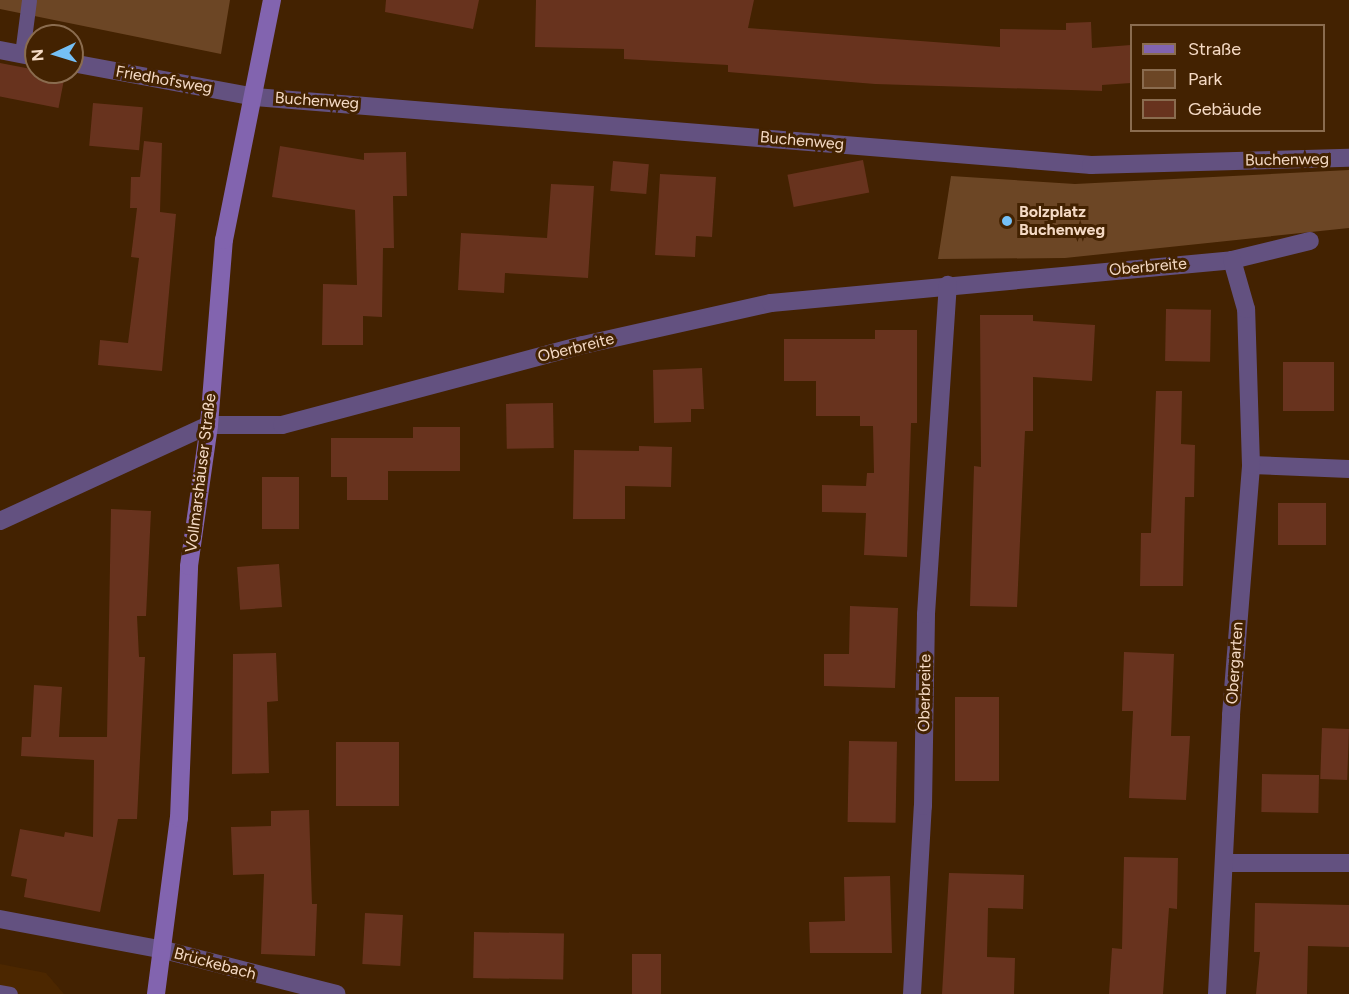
<!DOCTYPE html>
<html>
<head>
<meta charset="utf-8">
<style>
	body { margin:0 }
	#map { position:relative; width:1349px; height:994px; overflow:hidden; background:#432201; font-family:Figtree,sans-serif }
	div>[style] { position:absolute }
	.built>* { inset:0; background:#4c2700 }
	.green>* { inset:0; background:#6c4625 }
	.building>* { inset:0; background:#68331e; transform-origin:0 0 }
	.lane>* { height:15px; margin:-7.5px; padding:0 7.5px; transform-origin:7.5px; border-radius:7.5px; background:#635180 }
	.street>* { height:18px; margin:-9px; padding:0 9px; transform-origin:9px; border-radius:9px; background:#635180 }
	.secondary>* { height:18px; margin:-9px; padding:0 9px; transform-origin:9px; border-radius:9px; background:#8264af }
	.dots>* { width:16px; height:16px; translate:-50% -50%; box-sizing:border-box; border:3px solid #432201; border-radius:50% }
	span { translate:-50% -50%; white-space:nowrap; text-align:center; line-height:1.15; -webkit-text-stroke:6px #432201; paint-order:stroke }
	.street-label { font-size:16px; color:#f5dac5 }
	.poi-label { font-size:16px; color:#f5dac5; font-weight:700 }
	.left { translate:0 -50%; text-align:left }
	.legend { position:absolute; left:1130px; top:24px; width:195px; height:108px; box-sizing:border-box; background:#432201; border:2px solid #8a6c4f; margin:0; padding:8px 10px; list-style:none; font-size:18px; color:#f5dac5 }
	.legend li { display:flex; align-items:center; gap:12px; height:30px }
	.legend b { width:30px; border:2px solid #8a6c4f }
	.north { position:absolute; left:24px; top:24px; width:60px; height:60px; box-sizing:border-box; background:#432201; border:2px solid #8a6c4f; border-radius:50%; rotate:266deg; font-size:16px; font-weight:700; line-height:24px; text-align:center; color:#f5dac5 }
	.north::after { content:''; display:block; margin:auto; width:21px; height:27px; background:#75c0f6; clip-path:polygon(50% 0,100% 100%,50% 72%,0 100%) }
</style>
</head>
<body>
<div id="map">
	<div class="built">
		<div style="clip-path:polygon(0 964px,46px 973px,64px 994px,0 994px)"></div>
	</div>
	<div class="green">
		<div style="clip-path:polygon(0 0,230px 0,221px 54px,0 9px)"></div>
		<div style="clip-path:polygon(1349px 170px,1349px 228px,1065px 258px,938px 259px,951px 176px,1075px 184px)"></div>
	</div>
	<div class="building">
		<div style="clip-path:polygon(386px 0,479px 0,473px 29px,385px 12px)"></div>
		<div style="clip-path:polygon(536px 0,754px 0,748px 28px,1000px 47px,1000px 29px,1066px 30px,1066px 23px,1091px 22px,1092px 48px,1131px 45px,1131px 83px,1102px 85px,1102px 91px,875px 84px,728px 72px,728px 65px,624px 59px,624px 49px,535px 47px)"></div>
		<div style="left:0;top:63px;width:66px;height:33px;rotate:11deg"></div>
		<div style="left:93px;top:103px;width:50px;height:43px;rotate:5deg"></div>
		<div style="clip-path:polygon(144px 141px,162px 143px,160px 212px,176px 214px,162px 371px,98px 365px,100px 340px,128px 343px,139px 258px,131px 257px,137px 208px,130px 208px,131px 177px,140px 177px)"></div>
		<div style="clip-path:polygon(280px 146px,364px 160px,364px 153px,406px 152px,407px 196px,393px 196px,394px 248px,383px 248px,382px 317px,363px 316px,363px 345px,322px 345px,323px 284px,357px 285px,355px 210px,272px 197px)"></div>
		<div style="left:863px;top:160px;width:33px;height:77px;rotate:79deg"></div>
		<div style="left:613px;top:161px;width:36px;height:30px;rotate:5deg"></div>
		<div style="clip-path:polygon(660px 174px,716px 177px,712px 237px,696px 236px,695px 257px,655px 255px)"></div>
		<div style="clip-path:polygon(551px 184px,594px 186px,588px 278px,505px 273px,504px 293px,458px 290px,461px 233px,547px 238px)"></div>
		<div style="left:1166px;top:309px;width:45px;height:52px;rotate:1deg"></div>
		<div style="clip-path:polygon(980px 315px,1033px 315px,1033px 321px,1095px 325px,1092px 381px,1033px 377px,1033px 431px,1025px 431px,1017px 607px,970px 606px,974px 466px,981px 467px)"></div>
		<div style="clip-path:polygon(875px 330px,917px 330px,917px 423px,911px 423px,907px 557px,864px 555px,866px 513px,822px 512px,822px 485px,866px 486px,867px 473px,874px 473px,873px 426px,860px 426px,860px 416px,816px 416px,816px 381px,784px 381px,784px 339px,875px 339px)"></div>
		<div style="left:1283px;top:362px;width:51px;height:49px"></div>
		<div style="clip-path:polygon(702px 368px,704px 409px,691px 409px,691px 422px,654px 423px,653px 370px)"></div>
		<div style="clip-path:polygon(1156px 391px,1182px 391px,1181px 444px,1195px 445px,1194px 497px,1185px 497px,1183px 586px,1140px 586px,1141px 533px,1151px 533px)"></div>
		<div style="left:553px;top:403px;width:45px;height:47px;rotate:89deg"></div>
		<div style="clip-path:polygon(413px 427px,460px 427px,460px 471px,388px 471px,388px 500px,347px 500px,347px 477px,331px 477px,331px 438px,413px 438px)"></div>
		<div style="clip-path:polygon(639px 446px,672px 447px,671px 487px,625px 486px,625px 519px,573px 519px,574px 450px,639px 451px)"></div>
		<div style="left:262px;top:477px;width:37px;height:52px"></div>
		<div style="left:1278px;top:503px;width:48px;height:42px"></div>
		<div style="clip-path:polygon(111px 509px,151px 511px,146px 616px,137px 616px,139px 657px,145px 657px,137px 819px,118px 819px,100px 912px,24px 897px,27px 879px,11px 876px,20px 829px,64px 837px,65px 832px,93px 837px,94px 760px,21px 756px,22px 737px,31px 737px,34px 685px,62px 687px,59px 737px,107px 737px)"></div>
		<div style="left:279px;top:564px;width:43px;height:42px;rotate:86deg"></div>
		<div style="clip-path:polygon(850px 606px,898px 608px,895px 688px,824px 686px,824px 654px,849px 654px)"></div>
		<div style="clip-path:polygon(1124px 652px,1174px 654px,1171px 736px,1190px 736px,1186px 800px,1129px 798px,1133px 711px,1122px 711px)"></div>
		<div style="clip-path:polygon(276px 653px,278px 701px,267px 702px,269px 773px,232px 774px,233px 654px)"></div>
		<div style="left:955px;top:697px;width:44px;height:84px"></div>
		<div style="left:1322px;top:728px;width:27px;height:51px;rotate:2deg"></div>
		<div style="left:849px;top:741px;width:48px;height:81px;rotate:1deg"></div>
		<div style="left:336px;top:742px;width:63px;height:64px"></div>
		<div style="left:1262px;top:774px;width:57px;height:38px;rotate:1deg"></div>
		<div style="clip-path:polygon(309px 810px,312px 904px,317px 904px,315px 956px,261px 954px,264px 874px,233px 875px,231px 827px,271px 826px,271px 811px)"></div>
		<div style="clip-path:polygon(1124px 857px,1178px 858px,1177px 909px,1169px 908px,1163px 994px,1109px 994px,1112px 948px,1122px 949px)"></div>
		<div style="clip-path:polygon(949px 873px,1024px 875px,1023px 909px,988px 908px,987px 957px,1015px 958px,1014px 994px,942px 994px)"></div>
		<div style="clip-path:polygon(890px 876px,892px 953px,810px 953px,809px 922px,845px 921px,844px 877px)"></div>
		<div style="clip-path:polygon(1255px 903px,1349px 905px,1349px 947px,1308px 946px,1307px 994px,1256px 994px,1260px 952px,1254px 952px)"></div>
		<div style="left:365px;top:913px;width:38px;height:51px;rotate:3deg"></div>
		<div style="left:474px;top:932px;width:90px;height:46px;rotate:1deg"></div>
		<div style="left:632px;top:954px;width:29px;height:40px"></div>
	</div>
	<div class="lane">
		<div style="left:22px;top:54px;width:54px;rotate:-82.6deg"></div>
		<div style="left:0;top:992px;width:10px;rotate:11deg"></div>
	</div>
	<div class="street">
		<div style="left:0;top:50px;width:37px;rotate:11deg"></div>
		<div style="left:72px;top:63px;width:186px;rotate:10.5deg"></div>
		<div style="left:255px;top:97px;width:839px;rotate:4.65deg"></div>
		<div style="left:1091px;top:165px;width:258px;rotate:-1.6deg"></div>
		<div style="left:1251px;top:465px;width:98px;rotate:2.3deg"></div>
		<div style="left:0;top:521px;width:230px;rotate:-24.7deg"></div>
		<div style="left:209px;top:425px;width:73px"></div>
		<div style="left:282px;top:425px;width:311px;rotate:-14.9deg"></div>
		<div style="left:583px;top:345px;width:193px;rotate:-12.6deg"></div>
		<div style="left:771px;top:303px;width:463px;rotate:-5.3deg"></div>
		<div style="left:1232px;top:260px;width:80px;rotate:-13.7deg"></div>
		<div style="left:1225px;top:863px;width:124px"></div>
		<div style="left:0;top:919px;width:167px;rotate:10.7deg"></div>
		<div style="left:164px;top:950px;width:178px;rotate:14.3deg"></div>
		<div style="left:912px;top:994px;width:188px;rotate:-86.7deg"></div>
		<div style="left:923px;top:806px;width:192px;rotate:-89.1deg"></div>
		<div style="left:926px;top:614px;width:330px;rotate:-86.2deg"></div>
		<div style="left:1217px;top:994px;width:279px;rotate:-87.1deg"></div>
		<div style="left:1231px;top:715px;width:251px;rotate:-85.4deg"></div>
		<div style="left:1251px;top:465px;width:156px;rotate:-91.8deg"></div>
		<div style="left:1246px;top:309px;width:51px;rotate:-105.9deg"></div>
	</div>
	<div class="secondary">
		<div style="left:156px;top:994px;width:177px;rotate:-82.6deg"></div>
		<div style="left:179px;top:818px;width:252px;rotate:-87.7deg"></div>
		<div style="left:189px;top:566px;width:142px;rotate:-81.9deg"></div>
		<div style="left:209px;top:425px;width:186px;rotate:-85.4deg"></div>
		<div style="left:224px;top:240px;width:245px;rotate:-78.7deg"></div>
	</div>
	<div class="dots">
		<div style="left:1007px;top:221px;background:#75c0f6"></div>
	</div>
	<div class="street-label">
		<span style="left:164px;top:80px;rotate:10deg">Friedhofsweg</span>
		<span style="left:317px;top:101px;rotate:4deg">Buchenweg</span>
		<span style="left:802px;top:141px;rotate:5deg">Buchenweg</span>
		<span style="left:1287px;top:160px;rotate:-1deg">Buchenweg</span>
		<span style="left:1148px;top:267px;rotate:-5deg">Oberbreite</span>
		<span style="left:576px;top:348px;rotate:-14deg">Oberbreite</span>
		<span style="left:201px;top:473px;rotate:-83deg">Vollmarshäuser Straße</span>
		<span style="left:1235px;top:663px;rotate:-86deg">Obergarten</span>
		<span style="left:925px;top:693px;rotate:-89deg">Oberbreite</span>
		<span style="left:215px;top:964px;rotate:15deg">Brückebach</span>
	</div>
	<div class="poi-label">
		<span class="left" style="left:1019px;top:221px">Bolzplatz<br>Buchenweg</span>
	</div>
	<ul class="legend">
	<li><b style="height:8px;background:#8264af"></b>Straße</li>
	<li><b style="height:16px;background:#6c4625"></b>Park</li>
	<li><b style="height:16px;background:#68331e"></b>Gebäude</li>
	</ul>
	<div class="north">N</div>
</div>
</body>
</html>
